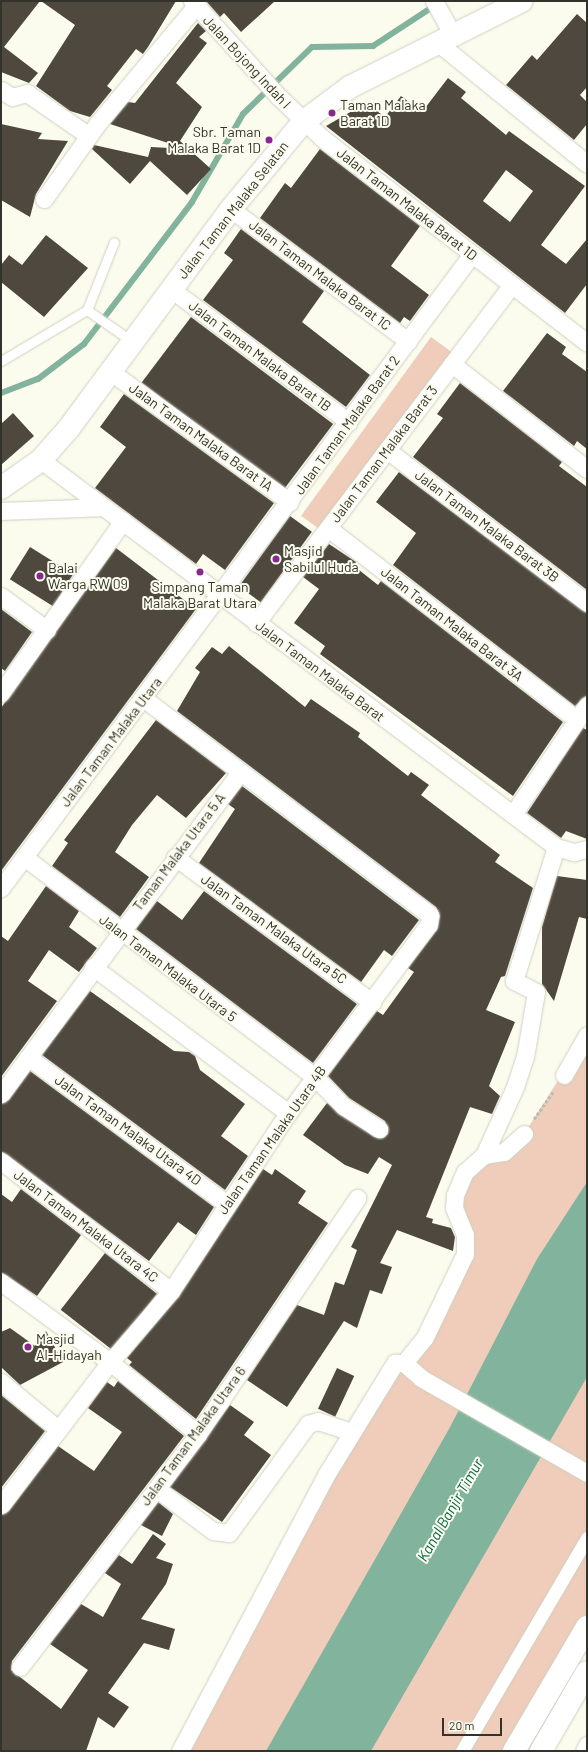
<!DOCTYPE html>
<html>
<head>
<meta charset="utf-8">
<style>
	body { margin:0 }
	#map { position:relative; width:588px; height:1752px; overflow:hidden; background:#fbfced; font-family:Barlow,sans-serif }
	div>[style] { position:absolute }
	.green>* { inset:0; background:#efcdba; transform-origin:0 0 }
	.water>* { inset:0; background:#81b39d }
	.stream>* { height:6px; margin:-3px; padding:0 3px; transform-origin:3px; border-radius:3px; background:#81b39d }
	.building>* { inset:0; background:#4f483e; transform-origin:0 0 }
	.path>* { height:2.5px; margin-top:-1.25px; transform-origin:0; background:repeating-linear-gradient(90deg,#bbbcb0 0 3px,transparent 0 5px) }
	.roads { filter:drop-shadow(0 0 1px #cfd0c1) drop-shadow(0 0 1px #cfd0c1) }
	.service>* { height:9px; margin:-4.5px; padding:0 4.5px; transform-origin:4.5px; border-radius:4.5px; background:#fff }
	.pedestrian>* { height:13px; margin:-6.5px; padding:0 6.5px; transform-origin:6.5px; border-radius:6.5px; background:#fff }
	.minor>* { height:17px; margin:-8.5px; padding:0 8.5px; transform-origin:8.5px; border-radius:8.5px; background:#fff }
	.tertiary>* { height:22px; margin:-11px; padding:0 11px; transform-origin:11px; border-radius:11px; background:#fff }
	.primary>* { height:22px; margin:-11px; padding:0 11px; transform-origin:11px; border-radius:11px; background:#fff }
	.dots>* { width:11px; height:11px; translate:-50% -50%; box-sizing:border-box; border:2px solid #fbfced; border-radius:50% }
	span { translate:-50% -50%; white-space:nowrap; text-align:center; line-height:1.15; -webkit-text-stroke:4px #fbfced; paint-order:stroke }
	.street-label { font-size:14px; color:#33332e }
	.poi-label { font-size:14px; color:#33332e }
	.left { translate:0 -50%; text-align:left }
	.right { translate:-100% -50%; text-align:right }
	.water-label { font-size:15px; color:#056448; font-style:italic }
	.frame { position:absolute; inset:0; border:2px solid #33332e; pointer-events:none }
	.scale { position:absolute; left:442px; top:1718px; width:60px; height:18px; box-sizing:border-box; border:2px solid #33332e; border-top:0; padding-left:5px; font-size:12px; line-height:14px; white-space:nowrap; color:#33332e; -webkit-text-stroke:3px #fbfced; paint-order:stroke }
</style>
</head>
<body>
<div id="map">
	<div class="green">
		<div style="left:431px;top:337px;width:32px;height:221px;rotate:36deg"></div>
		<div style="clip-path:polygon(587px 1035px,587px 1627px,514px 1751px,181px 1751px,326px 1475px,404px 1363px,465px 1254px,454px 1208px,465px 1172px,524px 1134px)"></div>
	</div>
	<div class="water">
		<div style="clip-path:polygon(587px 1182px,587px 1377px,371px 1751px,266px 1751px,449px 1429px,537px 1259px)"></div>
	</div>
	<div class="stream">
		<div style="left:1px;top:393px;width:40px;rotate:-21deg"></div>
		<div style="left:38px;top:379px;width:58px;rotate:-37.3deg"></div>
		<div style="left:84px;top:344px;width:178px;rotate:-52.7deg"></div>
		<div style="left:192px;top:202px;width:102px;rotate:-59.9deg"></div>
		<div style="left:243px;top:114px;width:96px;rotate:-44.2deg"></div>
		<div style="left:312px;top:47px;width:61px;rotate:-0.9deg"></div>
		<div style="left:373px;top:46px;width:73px;rotate:-33.3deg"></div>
	</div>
	<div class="building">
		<div style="clip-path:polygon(1px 1px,40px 1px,4px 47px,38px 73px,29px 83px,1px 72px)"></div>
		<div style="clip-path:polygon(41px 1px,176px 1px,148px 47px,143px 54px,136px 49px,107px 86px,112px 90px,90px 117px,70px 111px,36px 86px,75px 25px)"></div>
		<div style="clip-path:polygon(206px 1px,275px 1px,241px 32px,224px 13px,220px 17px)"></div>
		<div style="clip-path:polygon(577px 14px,587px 23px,587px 87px,580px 95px,587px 102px,587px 124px,574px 140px,506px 85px,532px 55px,537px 60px)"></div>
		<div style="clip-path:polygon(198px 23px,206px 31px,199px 37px,207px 43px,176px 83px,202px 107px,180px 141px,211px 169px,187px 195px,150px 161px,130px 184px,92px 149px,94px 145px,148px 157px,151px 147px,170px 148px,171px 144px,110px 124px,128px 102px,135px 103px)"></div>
		<div style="clip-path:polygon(evenodd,448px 78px,466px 92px,461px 98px,506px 135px,509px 131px,585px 186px,541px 245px,566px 264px,587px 239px,587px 284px,565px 313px,326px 126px,366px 103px,385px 117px,401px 96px,422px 112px,448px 78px,506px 170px,533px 191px,510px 222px,483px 201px,506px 170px)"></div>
		<div style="clip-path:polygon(1px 124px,42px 133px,38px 139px,68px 141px,36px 194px,30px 217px,1px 200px)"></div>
		<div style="clip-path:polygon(320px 149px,420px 226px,391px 266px,429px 295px,410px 321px,404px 317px,400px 323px,260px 218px,285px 183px,291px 188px)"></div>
		<div style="clip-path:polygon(241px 229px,324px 291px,302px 322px,370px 375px,346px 407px,203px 300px,233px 260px,224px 253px)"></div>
		<div style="clip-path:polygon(46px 235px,88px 268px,44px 317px,1px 282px,1px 265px,9px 255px,22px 265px)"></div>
		<div style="left:191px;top:317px;width:178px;height:82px;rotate:37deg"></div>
		<div style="clip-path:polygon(547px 333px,566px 347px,562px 354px,587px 372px,587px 449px,577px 441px,574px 446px,503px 391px)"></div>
		<div style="clip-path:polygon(460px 383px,562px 462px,559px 466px,587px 487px,587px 590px,413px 457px,443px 418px,437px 414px)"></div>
		<div style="clip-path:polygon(124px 394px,274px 503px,225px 570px,203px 554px,196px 564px,95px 488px,126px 447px,100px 427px)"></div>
		<div style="clip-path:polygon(13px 413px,34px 436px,1px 465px,1px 424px)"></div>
		<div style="clip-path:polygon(399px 472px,587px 613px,587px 695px,575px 706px,393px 565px,416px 533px,376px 502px)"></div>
		<div style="left:290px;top:516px;width:27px;height:87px;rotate:36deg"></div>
		<div style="clip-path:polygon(329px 544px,356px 562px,354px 566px,378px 585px,381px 581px,563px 722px,513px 796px,320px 654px,325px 646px,294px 623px,319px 589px,303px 577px)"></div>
		<div style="left:30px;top:547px;width:51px;height:38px;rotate:32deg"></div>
		<div style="clip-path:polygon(116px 548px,196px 609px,1px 871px,1px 708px)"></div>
		<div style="clip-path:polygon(1px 609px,32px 632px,5px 671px,1px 668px)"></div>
		<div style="clip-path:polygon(229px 646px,305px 707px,311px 699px,360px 733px,358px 737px,408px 776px,411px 772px,429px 785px,421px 795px,500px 855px,495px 862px,533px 888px,505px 976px,501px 977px,486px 1010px,515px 1022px,489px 1086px,500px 1096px,492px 1114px,470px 1107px,426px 1217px,433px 1219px,432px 1223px,451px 1228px,455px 1237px,453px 1251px,397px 1230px,380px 1263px,392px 1267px,382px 1294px,370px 1290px,357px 1328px,344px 1321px,287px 1407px,247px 1380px,297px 1305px,324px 1315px,335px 1282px,344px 1285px,357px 1250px,351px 1247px,392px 1165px,379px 1157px,368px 1174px,345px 1165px,303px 1135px,327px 1103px,374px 1137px,383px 1138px,388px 1134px,385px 1121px,349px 1098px,328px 1076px,377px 1011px,383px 1015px,414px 972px,408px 968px,437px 930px,440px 916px,436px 907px,177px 711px,200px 672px,195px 668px,212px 647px,222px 654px)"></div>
		<div style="clip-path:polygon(156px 720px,226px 773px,186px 818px,157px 795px,132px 825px,115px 852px,149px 877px,120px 917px,52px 866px,68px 843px,64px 840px)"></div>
		<div style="clip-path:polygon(583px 728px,587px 730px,587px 839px,566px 831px,561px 838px,527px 813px)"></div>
		<div style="clip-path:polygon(242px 786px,419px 920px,392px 956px,384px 950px,361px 982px,199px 863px,235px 809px,228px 804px)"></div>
		<div style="clip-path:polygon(557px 876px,587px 880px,587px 919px,579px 917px,554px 1001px,542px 984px,542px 927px)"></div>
		<div style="clip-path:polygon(46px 886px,79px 911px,69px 927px,97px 948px,79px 972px,49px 950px,28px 981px,57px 1001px,1px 1077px,1px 936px,8px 941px)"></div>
		<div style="clip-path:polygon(204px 891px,357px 1004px,313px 1063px,136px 929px,157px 901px,182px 920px)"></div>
		<div style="clip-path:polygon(90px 991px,174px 1051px,189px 1052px,195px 1056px,200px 1070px,245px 1104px,221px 1136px,248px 1156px,225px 1190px,42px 1055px)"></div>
		<div style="clip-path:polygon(30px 1071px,214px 1207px,196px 1235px,178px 1222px,149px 1261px,1px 1151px,1px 1104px,9px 1100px)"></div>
		<div style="clip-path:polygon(263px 1169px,272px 1175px,275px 1169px,306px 1191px,298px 1203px,328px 1223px,196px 1419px,129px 1365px,132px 1362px,127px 1358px,179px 1296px)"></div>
		<div style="clip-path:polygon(21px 1189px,81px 1235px,37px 1296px,1px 1272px,1px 1194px,12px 1202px)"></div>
		<div style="left:105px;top:1253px;width:66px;height:72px;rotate:38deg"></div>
		<div style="clip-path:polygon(10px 1328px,35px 1346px,46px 1331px,63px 1362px,20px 1385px,1px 1367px,1px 1332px)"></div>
		<div style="left:337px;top:1368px;width:19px;height:45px;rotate:25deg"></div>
		<div style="clip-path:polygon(118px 1381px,184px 1436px,12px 1661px,11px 1670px,61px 1709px,88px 1670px,50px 1644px,81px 1604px,103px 1617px,121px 1584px,105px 1573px,119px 1555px,132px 1564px,153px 1534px,166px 1544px,156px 1558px,173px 1564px,166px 1584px,141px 1619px,175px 1629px,169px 1650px,144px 1643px,108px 1693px,129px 1707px,114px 1728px,98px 1717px,86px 1751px,1px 1751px,1px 1515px,9px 1511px,58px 1446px,94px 1471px,122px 1432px,88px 1408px,107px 1382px,114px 1387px)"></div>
		<div style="clip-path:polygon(1px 1395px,45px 1431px,1px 1488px)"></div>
		<div style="clip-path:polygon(230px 1405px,254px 1422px,244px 1435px,271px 1455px,222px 1522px,170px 1487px)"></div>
		<div style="clip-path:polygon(158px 1502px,173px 1514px,162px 1536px,141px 1525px)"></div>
	</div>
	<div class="path">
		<div style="left:534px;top:1119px;width:35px;rotate:-55deg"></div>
	</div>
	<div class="roads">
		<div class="service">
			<div style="left:87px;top:310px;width:56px;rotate:34.8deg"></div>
			<div style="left:1px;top:361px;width:100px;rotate:-30.7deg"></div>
			<div style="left:87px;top:310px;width:73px;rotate:-68.3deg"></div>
		</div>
		<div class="pedestrian">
			<div style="left:462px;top:1751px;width:247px;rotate:-59.6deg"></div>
		</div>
		<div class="minor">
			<div style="left:192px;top:1px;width:130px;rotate:47.8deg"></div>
			<div style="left:279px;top:97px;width:59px;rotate:43.6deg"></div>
			<div style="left:322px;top:138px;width:335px;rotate:37.7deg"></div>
			<div style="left:434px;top:1px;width:38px;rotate:61deg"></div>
			<div style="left:437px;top:42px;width:193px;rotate:39.1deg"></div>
			<div style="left:1px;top:90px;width:13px;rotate:32deg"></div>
			<div style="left:12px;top:97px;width:16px;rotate:-15deg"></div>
			<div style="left:27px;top:93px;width:75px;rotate:34.7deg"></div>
			<div style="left:44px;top:199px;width:93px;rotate:-54.6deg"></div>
			<div style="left:98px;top:123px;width:151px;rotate:-50.1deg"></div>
			<div style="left:231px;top:209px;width:221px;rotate:36.7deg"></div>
			<div style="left:171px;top:289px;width:222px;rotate:36.8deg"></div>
			<div style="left:452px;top:364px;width:171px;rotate:37.9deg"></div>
			<div style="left:111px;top:372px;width:221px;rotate:36deg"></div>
			<div style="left:387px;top:450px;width:252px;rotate:37.4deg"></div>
			<div style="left:41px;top:460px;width:644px;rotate:36.92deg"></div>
			<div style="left:556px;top:847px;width:19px;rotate:16deg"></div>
			<div style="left:574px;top:852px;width:13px;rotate:-13deg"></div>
			<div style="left:1px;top:511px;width:103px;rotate:-2.2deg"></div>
			<div style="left:328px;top:528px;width:314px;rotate:37.6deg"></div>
			<div style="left:1px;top:596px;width:57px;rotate:36.5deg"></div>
			<div style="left:256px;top:623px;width:424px;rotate:-52.9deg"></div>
			<div style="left:1px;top:693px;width:211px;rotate:-54.7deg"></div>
			<div style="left:513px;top:814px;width:132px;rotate:-55.8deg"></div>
			<div style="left:24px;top:857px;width:363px;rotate:37.1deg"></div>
			<div style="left:314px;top:1076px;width:42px;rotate:46deg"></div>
			<div style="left:343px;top:1106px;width:43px;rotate:32.6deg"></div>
			<div style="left:175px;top:857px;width:245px;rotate:36.4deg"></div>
			<div style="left:1px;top:888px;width:790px;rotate:-53.39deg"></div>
			<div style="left:93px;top:967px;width:244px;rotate:36.8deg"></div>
			<div style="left:28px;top:1057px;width:247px;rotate:36.5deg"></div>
			<div style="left:564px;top:1075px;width:46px;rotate:-60.1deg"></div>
			<div style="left:1px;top:1094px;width:400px;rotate:-53.4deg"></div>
			<div style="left:484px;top:1155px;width:20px;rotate:-9deg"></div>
			<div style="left:504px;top:1152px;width:27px;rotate:-42deg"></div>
			<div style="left:1px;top:1161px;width:214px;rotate:37.4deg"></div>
			<div style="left:1px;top:1282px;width:135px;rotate:36.3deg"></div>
			<div style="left:110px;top:1362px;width:114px;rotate:39.3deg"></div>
			<div style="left:404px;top:1363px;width:33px;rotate:-51deg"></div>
			<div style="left:425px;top:1337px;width:92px;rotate:-64.3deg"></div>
			<div style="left:465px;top:1254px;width:19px;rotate:-90deg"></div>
			<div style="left:465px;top:1235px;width:29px;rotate:-112deg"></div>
			<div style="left:454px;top:1208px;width:13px;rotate:-86deg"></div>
			<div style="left:455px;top:1195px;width:25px;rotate:-67deg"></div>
			<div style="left:465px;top:1172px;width:25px;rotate:-42deg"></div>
			<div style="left:484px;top:1155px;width:75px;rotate:-65.5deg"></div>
			<div style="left:515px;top:1087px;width:32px;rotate:-72deg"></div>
			<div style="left:525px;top:1057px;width:66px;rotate:-80.4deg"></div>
			<div style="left:536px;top:992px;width:25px;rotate:-153deg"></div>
			<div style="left:514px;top:981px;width:140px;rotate:-72.6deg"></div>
			<div style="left:1px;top:1382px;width:74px;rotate:39.5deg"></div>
			<div style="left:157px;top:1489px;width:70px;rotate:36.9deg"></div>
			<div style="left:213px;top:1531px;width:16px;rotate:7deg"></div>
			<div style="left:229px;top:1533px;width:135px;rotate:-54.1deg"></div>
			<div style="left:308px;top:1424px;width:10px;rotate:-17deg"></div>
			<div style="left:318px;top:1421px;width:35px;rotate:18deg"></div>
			<div style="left:1px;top:1505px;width:180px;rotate:-52.7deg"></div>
			<div style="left:110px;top:1362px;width:94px;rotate:-49.3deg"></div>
			<div style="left:171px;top:1291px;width:213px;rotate:-56.7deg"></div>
			<div style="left:288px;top:1113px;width:236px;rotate:-53.3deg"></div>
			<div style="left:429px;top:924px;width:9px;rotate:-84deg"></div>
			<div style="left:430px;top:915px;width:360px;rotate:-142.9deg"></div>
			<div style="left:20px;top:1667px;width:293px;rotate:-52.6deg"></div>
			<div style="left:198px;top:1434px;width:285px;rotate:-56deg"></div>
			<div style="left:180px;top:1751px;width:312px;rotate:-62.1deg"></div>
			<div style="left:326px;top:1475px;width:132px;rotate:-58.4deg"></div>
			<div style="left:395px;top:1363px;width:9px"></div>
			<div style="left:404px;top:1363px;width:23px;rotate:41deg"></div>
			<div style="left:421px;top:1378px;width:191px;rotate:29.8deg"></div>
			<div style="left:584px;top:1751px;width:7px;rotate:-63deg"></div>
		</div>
		<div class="tertiary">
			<div style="left:1px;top:488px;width:49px;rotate:-35deg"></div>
			<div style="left:41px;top:460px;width:43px;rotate:-48.8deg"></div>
			<div style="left:69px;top:428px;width:272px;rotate:-53.5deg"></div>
			<div style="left:231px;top:209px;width:114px;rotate:-50.3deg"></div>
			<div style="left:304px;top:121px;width:57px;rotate:-36.5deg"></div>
			<div style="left:350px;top:87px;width:192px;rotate:-26.6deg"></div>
		</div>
		<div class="primary">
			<div style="left:514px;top:1751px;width:144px;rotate:-59.5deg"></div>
			<div style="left:541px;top:1751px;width:91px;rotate:-59.8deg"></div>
		</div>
	</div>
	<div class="dots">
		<div style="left:332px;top:113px;background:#872790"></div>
		<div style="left:269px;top:140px;background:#872790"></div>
		<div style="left:276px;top:559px;background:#872790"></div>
		<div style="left:200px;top:572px;background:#872790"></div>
		<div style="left:40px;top:576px;background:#872790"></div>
		<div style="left:28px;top:1347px;background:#872790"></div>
	</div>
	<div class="street-label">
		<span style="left:247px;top:62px;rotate:47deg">Jalan Bojong Indah I</span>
		<span style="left:407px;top:204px;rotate:38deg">Jalan Taman Malaka Barat 1D</span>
		<span style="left:233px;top:210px;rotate:-52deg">Jalan Taman Malaka Selatan</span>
		<span style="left:320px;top:275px;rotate:37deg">Jalan Taman Malaka Barat 1C</span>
		<span style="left:260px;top:356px;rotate:37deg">Jalan Taman Malaka Barat 1B</span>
		<span style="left:347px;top:425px;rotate:-54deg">Jalan Taman Malaka Barat 2</span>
		<span style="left:201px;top:437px;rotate:36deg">Jalan Taman Malaka Barat 1A</span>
		<span style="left:384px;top:454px;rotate:-53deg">Jalan Taman Malaka Barat 3</span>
		<span style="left:487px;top:526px;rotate:37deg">Jalan Taman Malaka Barat 3B</span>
		<span style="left:452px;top:624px;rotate:38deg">Jalan Taman Malaka Barat 3A</span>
		<span style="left:320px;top:671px;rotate:37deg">Jalan Taman Malaka Barat</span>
		<span style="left:111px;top:742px;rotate:-53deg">Jalan Taman Malaka Utara</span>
		<span style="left:179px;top:852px;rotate:-53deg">Taman Malaka Utara 5 A</span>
		<span style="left:274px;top:929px;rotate:36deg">Jalan Taman Malaka Utara 5C</span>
		<span style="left:168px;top:968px;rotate:37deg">Jalan Taman Malaka Utara 5</span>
		<span style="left:128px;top:1130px;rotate:36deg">Jalan Taman Malaka Utara 4D</span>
		<span style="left:272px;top:1140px;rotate:-55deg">Jalan Taman Malaka Utara 4B</span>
		<span style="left:86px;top:1226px;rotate:37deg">Jalan Taman Malaka Utara 4C</span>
		<span style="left:193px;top:1436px;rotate:-54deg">Jalan Taman Malaka Utara 6</span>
	</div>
	<div class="poi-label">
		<span class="left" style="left:340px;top:113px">Taman Malaka<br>Barat 1D</span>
		<span class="right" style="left:261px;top:140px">Sbr. Taman<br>Malaka Barat 1D</span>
		<span class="left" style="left:284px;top:559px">Masjid<br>Sabilul Huda</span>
		<span class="left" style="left:48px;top:576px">Balai<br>Warga RW 09</span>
		<span style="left:200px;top:595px">Simpang Taman<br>Malaka Barat Utara</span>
		<span class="left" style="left:36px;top:1347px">Masjid<br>Al-Hidayah</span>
	</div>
	<div class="water-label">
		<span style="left:450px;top:1510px;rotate:-60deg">Kanal Banjir Timur</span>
	</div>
	<div class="frame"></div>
	<div class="scale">20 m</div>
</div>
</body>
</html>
